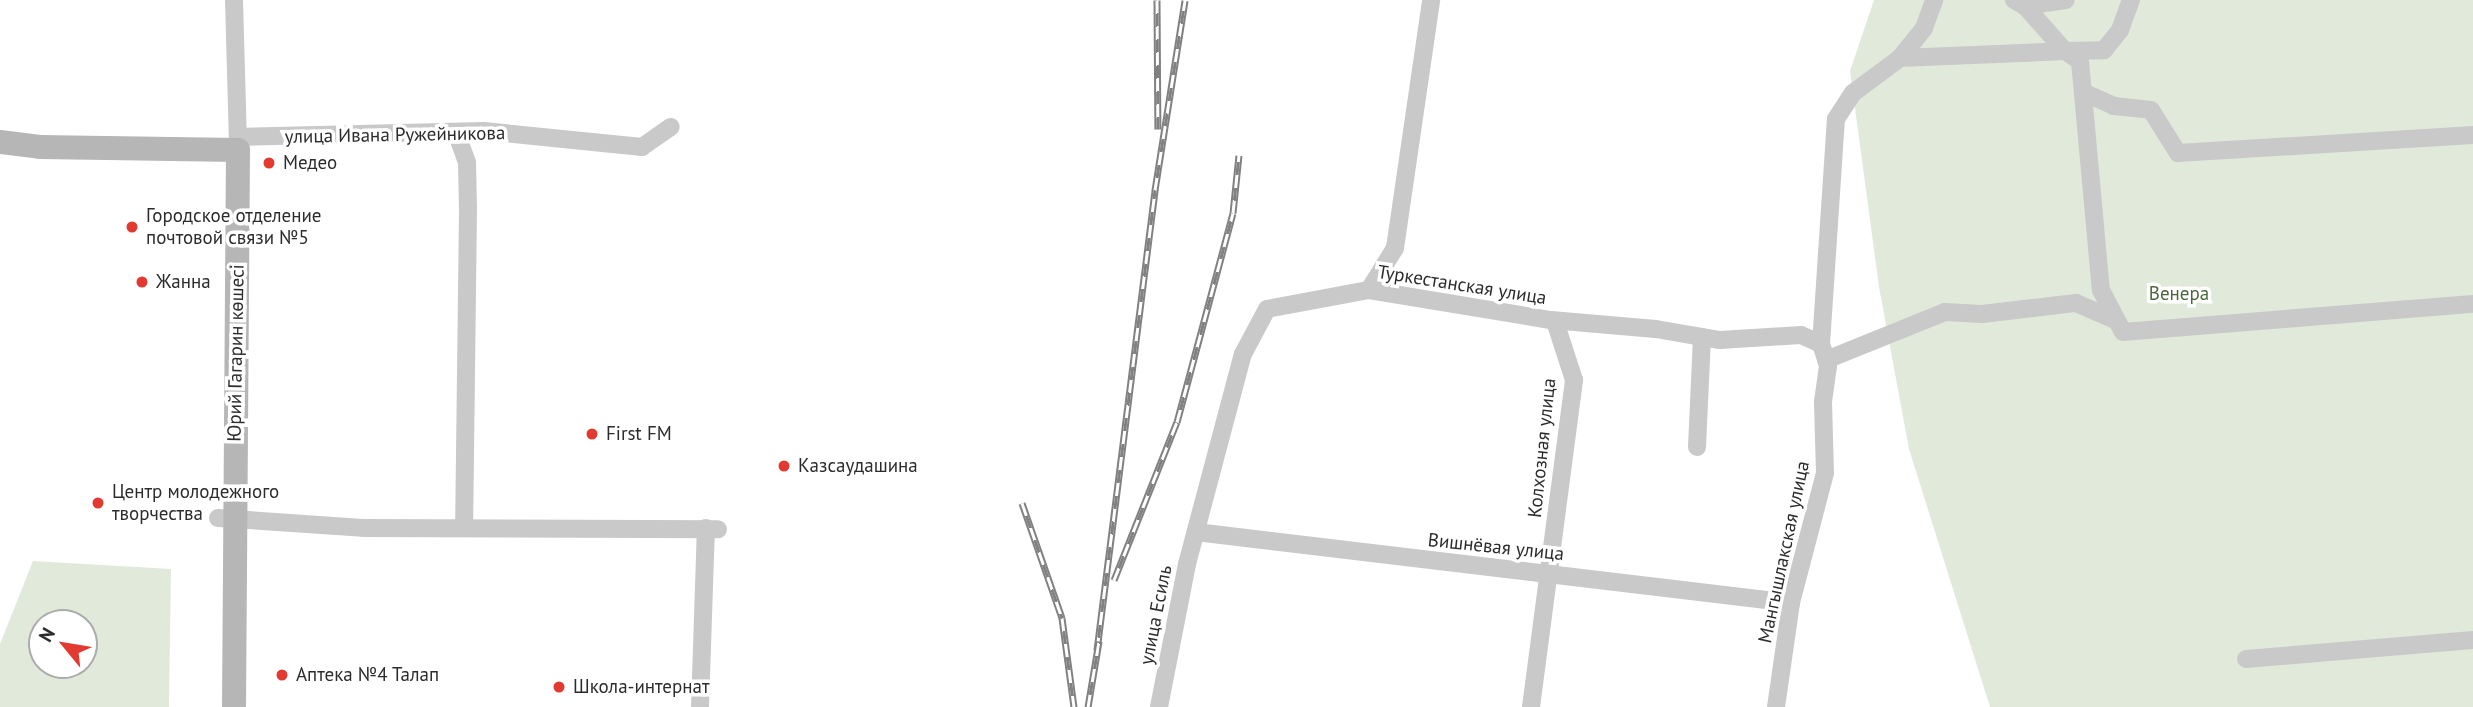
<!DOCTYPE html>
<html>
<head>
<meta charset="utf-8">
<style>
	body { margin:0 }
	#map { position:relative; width:2473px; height:707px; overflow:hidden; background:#fff; font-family:"PT Sans",sans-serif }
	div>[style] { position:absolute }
	.green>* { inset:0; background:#e1eada }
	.street>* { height:18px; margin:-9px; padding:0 9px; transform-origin:9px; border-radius:9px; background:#c9c9c9 }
	.secondary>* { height:24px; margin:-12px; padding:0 12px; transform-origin:12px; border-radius:12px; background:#b6b6b6 }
	.rail>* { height:7px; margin-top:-3.5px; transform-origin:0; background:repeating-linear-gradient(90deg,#fff 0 13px,#818181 0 26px); box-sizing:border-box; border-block:2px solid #818181 }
	.dots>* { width:19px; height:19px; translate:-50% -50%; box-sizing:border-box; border:4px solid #fff; border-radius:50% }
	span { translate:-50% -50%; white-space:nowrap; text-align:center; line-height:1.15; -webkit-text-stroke:7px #fff; paint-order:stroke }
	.street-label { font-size:19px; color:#2c2c2c }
	.poi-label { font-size:19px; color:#2c2c2c }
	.left { translate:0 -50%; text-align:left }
	.park-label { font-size:19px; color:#4a673b }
	.north { position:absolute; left:28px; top:609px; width:70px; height:70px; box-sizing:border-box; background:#fff; border:2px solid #ababab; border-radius:50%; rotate:300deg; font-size:19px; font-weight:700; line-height:28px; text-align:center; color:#2c2c2c }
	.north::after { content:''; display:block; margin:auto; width:24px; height:32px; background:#e23930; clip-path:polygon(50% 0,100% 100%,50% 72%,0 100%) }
</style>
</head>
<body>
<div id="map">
	<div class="green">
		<div style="clip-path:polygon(1874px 0,2473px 0,2473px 707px,1990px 707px,1909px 449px,1879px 287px,1850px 71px)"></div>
		<div style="clip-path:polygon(evenodd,33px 561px,171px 569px,169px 707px,0 707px,0 644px,33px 561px,84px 623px,84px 665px,42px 665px,42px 623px,84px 623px)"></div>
	</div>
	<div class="street">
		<div style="left:234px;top:0;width:147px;rotate:88.4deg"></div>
		<div style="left:2014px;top:0;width:13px;rotate:29deg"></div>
		<div style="left:2025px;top:6px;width:41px;rotate:-8.3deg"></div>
		<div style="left:2025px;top:6px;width:60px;rotate:48.4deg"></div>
		<div style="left:2065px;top:51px;width:39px;rotate:-1deg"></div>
		<div style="left:2104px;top:50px;width:26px;rotate:-51deg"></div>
		<div style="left:2120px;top:30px;width:32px;rotate:-70deg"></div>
		<div style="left:1900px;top:58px;width:165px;rotate:-2.4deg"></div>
		<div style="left:2065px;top:51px;width:18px;rotate:34deg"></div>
		<div style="left:2080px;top:61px;width:230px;rotate:84.8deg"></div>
		<div style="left:2101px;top:290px;width:47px;rotate:62.4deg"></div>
		<div style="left:2123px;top:332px;width:351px;rotate:-4.6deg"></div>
		<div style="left:2085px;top:93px;width:32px;rotate:24deg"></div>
		<div style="left:2114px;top:106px;width:37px;rotate:6deg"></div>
		<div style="left:2151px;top:110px;width:51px;rotate:57.9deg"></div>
		<div style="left:2178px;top:153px;width:296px;rotate:-3.5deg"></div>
		<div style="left:456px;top:132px;width:32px;rotate:70deg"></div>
		<div style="left:467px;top:162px;width:47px;rotate:88.8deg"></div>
		<div style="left:468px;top:209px;width:318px;rotate:90.7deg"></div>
		<div style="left:238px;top:137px;width:246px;rotate:-1.4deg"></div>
		<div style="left:484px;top:131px;width:159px;rotate:5.8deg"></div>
		<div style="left:642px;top:147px;width:35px;rotate:-35deg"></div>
		<div style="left:1369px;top:290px;width:49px;rotate:-58.2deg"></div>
		<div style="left:1395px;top:248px;width:251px;rotate:-81.7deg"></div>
		<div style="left:1821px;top:344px;width:225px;rotate:-86.2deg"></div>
		<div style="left:1836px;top:119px;width:31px;rotate:-57deg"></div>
		<div style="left:1853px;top:93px;width:59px;rotate:-36.7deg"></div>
		<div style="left:1900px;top:58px;width:38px;rotate:-51deg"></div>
		<div style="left:1924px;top:28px;width:30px;rotate:-70deg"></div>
		<div style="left:1826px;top:360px;width:128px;rotate:-22deg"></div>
		<div style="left:1945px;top:312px;width:37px;rotate:3deg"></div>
		<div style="left:1982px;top:314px;width:95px;rotate:-6.7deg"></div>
		<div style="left:2076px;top:303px;width:40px;rotate:23.4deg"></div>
		<div style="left:1697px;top:447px;width:110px;rotate:-87.4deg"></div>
		<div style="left:218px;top:518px;width:145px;rotate:3.9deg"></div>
		<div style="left:363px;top:528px;width:355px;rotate:0.2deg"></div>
		<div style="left:1196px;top:532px;width:599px;rotate:6.8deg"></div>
		<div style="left:2246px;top:659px;width:228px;rotate:-4.8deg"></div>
		<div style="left:700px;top:707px;width:179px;rotate:-88.1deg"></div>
		<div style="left:1159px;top:707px;width:146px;rotate:-78.9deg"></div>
		<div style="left:1187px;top:564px;width:217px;rotate:-75.1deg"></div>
		<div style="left:1243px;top:354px;width:51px;rotate:-61.9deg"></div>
		<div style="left:1267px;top:309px;width:104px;rotate:-10.6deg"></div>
		<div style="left:1369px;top:290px;width:184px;rotate:9.4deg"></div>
		<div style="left:1551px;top:320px;width:105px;rotate:4.9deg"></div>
		<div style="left:1656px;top:329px;width:65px;rotate:9.8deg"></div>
		<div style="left:1720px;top:340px;width:81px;rotate:-3.5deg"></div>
		<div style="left:1801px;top:335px;width:22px;rotate:24deg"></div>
		<div style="left:1821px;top:344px;width:23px;rotate:72deg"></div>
		<div style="left:1828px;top:366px;width:36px;rotate:98deg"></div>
		<div style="left:1823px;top:402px;width:71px;rotate:88.4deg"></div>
		<div style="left:1825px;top:473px;width:134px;rotate:104.7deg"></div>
		<div style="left:1791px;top:603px;width:105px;rotate:98.2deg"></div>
		<div style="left:1531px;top:707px;width:330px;rotate:-82.5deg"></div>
		<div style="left:1574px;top:380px;width:62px;rotate:-107.9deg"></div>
	</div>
	<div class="secondary">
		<div style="left:0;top:142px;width:40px;rotate:7.1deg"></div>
		<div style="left:40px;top:147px;width:198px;rotate:0.9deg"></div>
		<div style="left:238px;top:150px;width:557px;rotate:90.41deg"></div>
	</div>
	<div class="rail">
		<div style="left:1157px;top:0;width:129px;rotate:89.6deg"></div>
		<div style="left:1022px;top:503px;width:122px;rotate:70.8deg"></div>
		<div style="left:1062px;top:618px;width:90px;rotate:82.3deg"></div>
		<div style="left:1114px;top:580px;width:170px;rotate:-68.3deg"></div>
		<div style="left:1177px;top:422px;width:216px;rotate:-75deg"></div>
		<div style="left:1233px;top:213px;width:58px;rotate:-84.1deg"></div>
		<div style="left:1097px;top:650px;width:464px;rotate:-82.8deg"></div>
		<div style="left:1155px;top:190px;width:192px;rotate:-81deg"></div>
		<div style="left:1088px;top:707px;width:67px;rotate:-80.5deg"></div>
	</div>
	<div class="dots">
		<div style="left:269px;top:163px;background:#e23930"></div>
		<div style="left:132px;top:227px;background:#e23930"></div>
		<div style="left:142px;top:282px;background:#e23930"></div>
		<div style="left:592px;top:434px;background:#e23930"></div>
		<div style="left:784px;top:466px;background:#e23930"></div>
		<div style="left:98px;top:503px;background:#e23930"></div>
		<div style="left:282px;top:675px;background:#e23930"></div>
		<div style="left:559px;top:687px;background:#e23930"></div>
	</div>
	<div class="street-label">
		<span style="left:395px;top:135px;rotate:-1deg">улица Ивана Ружейникова</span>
		<span style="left:1462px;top:285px;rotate:9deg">Туркестанская улица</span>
		<span style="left:236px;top:353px;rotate:-89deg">Юрий Гагарин көшесі</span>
		<span style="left:1542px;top:448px;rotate:-84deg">Колхозная улица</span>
		<span style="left:1496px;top:547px;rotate:6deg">Вишнёвая улица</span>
		<span style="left:1784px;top:552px;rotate:-78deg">Мангышлакская улица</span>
		<span style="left:1156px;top:615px;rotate:-79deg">улица Есиль</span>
	</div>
	<div class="poi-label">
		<span class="left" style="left:283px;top:163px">Медео</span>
		<span class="left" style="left:146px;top:227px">Городское отделение<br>почтовой связи №5</span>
		<span class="left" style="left:156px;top:282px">Жанна</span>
		<span class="left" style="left:606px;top:434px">First FM</span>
		<span class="left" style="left:798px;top:466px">Казсаудашина</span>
		<span class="left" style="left:112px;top:503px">Центр молодежного<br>творчества</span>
		<span class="left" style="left:296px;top:675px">Аптека №4 Талап</span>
		<span class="left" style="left:573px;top:687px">Школа-интернат</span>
	</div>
	<div class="park-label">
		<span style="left:2179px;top:294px">Венера</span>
	</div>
	<div class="north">N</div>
</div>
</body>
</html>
